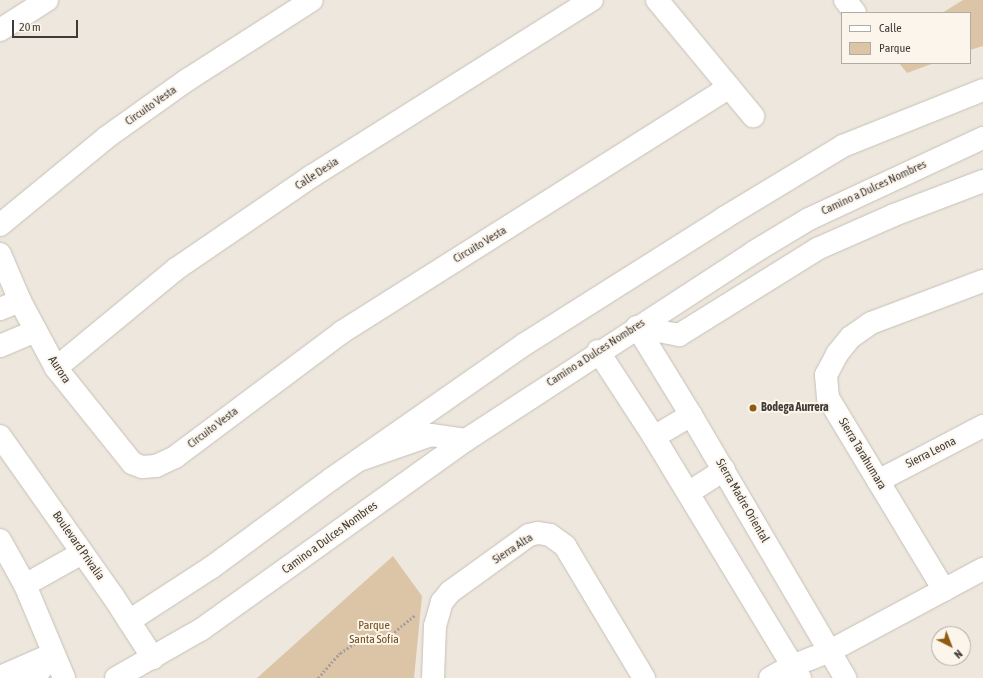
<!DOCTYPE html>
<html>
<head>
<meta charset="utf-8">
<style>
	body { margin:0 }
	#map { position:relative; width:983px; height:678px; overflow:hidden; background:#eee7de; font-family:"Asap Condensed",sans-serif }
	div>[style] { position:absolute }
	.green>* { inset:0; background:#dcc5a6 }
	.path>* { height:2.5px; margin-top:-1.25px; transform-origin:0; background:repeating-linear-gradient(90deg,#a5a099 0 2px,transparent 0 4px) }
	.roads { filter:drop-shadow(0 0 1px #c6c0b7) drop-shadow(0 0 1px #c6c0b7) }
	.minor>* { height:22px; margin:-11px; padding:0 11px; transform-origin:11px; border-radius:11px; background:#fff }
	.major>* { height:22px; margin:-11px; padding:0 11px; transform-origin:11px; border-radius:11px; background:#fff }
	.dots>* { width:11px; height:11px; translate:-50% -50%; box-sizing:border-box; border:2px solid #fcf5ec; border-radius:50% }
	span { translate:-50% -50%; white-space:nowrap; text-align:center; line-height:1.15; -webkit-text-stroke:4px #fcf5ec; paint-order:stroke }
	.street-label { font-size:12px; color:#3f3c38 }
	.poi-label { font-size:12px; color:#3f3c38; font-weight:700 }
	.left { translate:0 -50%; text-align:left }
	.park-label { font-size:12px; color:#71501d }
	.legend { position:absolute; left:841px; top:12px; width:130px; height:52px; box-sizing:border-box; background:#fcf5ec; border:1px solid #b0aba4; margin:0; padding:5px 7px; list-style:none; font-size:12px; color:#3f3c38 }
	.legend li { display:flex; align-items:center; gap:8px; height:20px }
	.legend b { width:20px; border:1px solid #b0aba4 }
	.north { position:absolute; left:931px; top:626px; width:40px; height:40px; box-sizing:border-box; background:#fcf5ec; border:1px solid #b0aba4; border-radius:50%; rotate:138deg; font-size:11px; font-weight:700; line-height:16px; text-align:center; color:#3f3c38 }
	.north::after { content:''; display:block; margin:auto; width:14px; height:18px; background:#905b0f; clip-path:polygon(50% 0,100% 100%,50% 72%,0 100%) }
	.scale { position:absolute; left:12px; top:20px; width:66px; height:18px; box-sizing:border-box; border:2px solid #3f3c38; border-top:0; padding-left:5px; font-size:12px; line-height:14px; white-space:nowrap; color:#3f3c38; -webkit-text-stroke:3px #fcf5ec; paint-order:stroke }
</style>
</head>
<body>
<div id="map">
	<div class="green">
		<div style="clip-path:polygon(963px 0,983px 0,983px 46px,970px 50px,970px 13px,942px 13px)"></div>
		<div style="clip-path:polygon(899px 63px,934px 63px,907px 73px)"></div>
		<div style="clip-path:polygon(393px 556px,422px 596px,414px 678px,257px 678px)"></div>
	</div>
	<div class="path">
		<div style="left:318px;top:678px;width:33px;rotate:-49deg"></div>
		<div style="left:340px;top:653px;width:20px;rotate:-33deg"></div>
		<div style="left:357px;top:642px;width:31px;rotate:-9deg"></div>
		<div style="left:388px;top:637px;width:35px;rotate:-39deg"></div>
	</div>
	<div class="roads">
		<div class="minor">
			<div style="left:657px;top:0;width:151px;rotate:50.4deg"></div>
			<div style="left:845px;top:0;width:16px;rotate:52deg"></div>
			<div style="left:0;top:30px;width:56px;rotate:-32.6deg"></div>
			<div style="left:0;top:225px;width:139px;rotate:-39.4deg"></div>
			<div style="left:107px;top:137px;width:98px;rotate:-35.5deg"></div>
			<div style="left:187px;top:80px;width:148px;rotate:-32.6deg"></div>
			<div style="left:0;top:254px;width:51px;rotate:66.9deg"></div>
			<div style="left:20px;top:301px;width:76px;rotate:61.8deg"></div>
			<div style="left:56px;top:368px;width:122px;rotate:51.3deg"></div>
			<div style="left:132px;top:463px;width:11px;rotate:22deg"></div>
			<div style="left:142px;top:467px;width:14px;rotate:-4deg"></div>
			<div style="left:156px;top:466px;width:21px;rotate:-25deg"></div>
			<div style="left:175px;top:457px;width:209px;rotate:-36.8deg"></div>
			<div style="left:342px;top:332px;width:458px;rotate:-32.3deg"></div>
			<div style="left:0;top:309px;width:22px;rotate:-22deg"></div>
			<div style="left:637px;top:327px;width:103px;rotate:58.5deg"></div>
			<div style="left:691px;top:415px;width:305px;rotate:59.6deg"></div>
			<div style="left:637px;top:327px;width:43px;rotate:10.8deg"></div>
			<div style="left:679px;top:335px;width:163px;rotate:-31.9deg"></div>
			<div style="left:817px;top:249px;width:84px;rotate:-23.8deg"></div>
			<div style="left:894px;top:215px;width:95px;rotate:-20.9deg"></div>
			<div style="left:0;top:346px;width:39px;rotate:-23deg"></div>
			<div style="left:598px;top:351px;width:103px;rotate:56.9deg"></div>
			<div style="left:654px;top:437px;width:282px;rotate:58.8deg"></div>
			<div style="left:56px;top:368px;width:156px;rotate:-39.5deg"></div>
			<div style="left:176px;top:269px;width:165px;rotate:-34.4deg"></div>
			<div style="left:312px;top:176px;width:331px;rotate:-32.2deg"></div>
			<div style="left:0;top:436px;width:196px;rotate:54.8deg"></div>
			<div style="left:113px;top:596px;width:74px;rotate:57.2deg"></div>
			<div style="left:654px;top:437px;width:43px;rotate:-30.7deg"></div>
			<div style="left:878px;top:481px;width:119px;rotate:-27.6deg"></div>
			<div style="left:688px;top:493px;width:43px;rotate:-32.6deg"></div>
			<div style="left:0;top:540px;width:51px;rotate:60.9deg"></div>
			<div style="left:25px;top:585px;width:101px;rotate:67.2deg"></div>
			<div style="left:25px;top:585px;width:65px;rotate:-29.3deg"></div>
			<div style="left:944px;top:590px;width:224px;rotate:-121.1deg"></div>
			<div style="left:828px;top:398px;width:23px;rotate:-95deg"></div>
			<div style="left:826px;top:375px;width:24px;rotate:-62deg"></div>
			<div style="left:837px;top:354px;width:22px;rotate:-51deg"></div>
			<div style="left:851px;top:337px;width:24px;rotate:-35deg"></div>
			<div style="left:871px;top:323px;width:120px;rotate:-20.6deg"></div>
			<div style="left:129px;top:621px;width:99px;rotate:-33deg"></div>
			<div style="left:212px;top:567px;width:147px;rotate:-36.4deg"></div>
			<div style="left:330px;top:480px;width:238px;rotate:-34.9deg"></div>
			<div style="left:525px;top:344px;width:236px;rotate:-32.3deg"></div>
			<div style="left:724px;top:218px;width:139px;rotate:-31.2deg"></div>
			<div style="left:843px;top:146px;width:151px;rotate:-21.8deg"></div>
			<div style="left:0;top:677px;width:58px;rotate:-23.5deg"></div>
			<div style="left:433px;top:678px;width:52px;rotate:-87.8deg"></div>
			<div style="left:435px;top:626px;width:25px;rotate:-74deg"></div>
			<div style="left:442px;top:602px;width:13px;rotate:-51deg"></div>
			<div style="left:450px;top:592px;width:97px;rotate:-35.8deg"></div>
			<div style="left:529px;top:535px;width:9px;rotate:-13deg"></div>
			<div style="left:538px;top:533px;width:12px;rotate:9deg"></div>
			<div style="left:550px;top:535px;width:19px;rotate:36deg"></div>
			<div style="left:565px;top:546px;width:154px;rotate:59.1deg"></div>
			<div style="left:770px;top:678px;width:25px;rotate:-29deg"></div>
			<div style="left:792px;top:666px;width:41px;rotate:-21.5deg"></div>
			<div style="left:830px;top:651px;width:174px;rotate:-28.2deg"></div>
		</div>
		<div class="major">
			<div style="left:359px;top:460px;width:76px;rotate:-19.1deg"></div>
			<div style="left:431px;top:435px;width:35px;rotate:8deg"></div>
			<div style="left:34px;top:678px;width:31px;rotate:-52deg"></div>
			<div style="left:116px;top:678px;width:99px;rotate:-29.7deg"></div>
			<div style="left:202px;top:629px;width:325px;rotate:-35.6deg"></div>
			<div style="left:466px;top:440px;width:344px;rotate:-33.1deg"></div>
			<div style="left:754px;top:252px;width:64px;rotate:-31deg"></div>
			<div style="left:809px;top:219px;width:192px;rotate:-25deg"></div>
		</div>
	</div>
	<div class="dots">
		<div style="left:753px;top:408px;background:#905b0f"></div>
	</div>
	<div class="street-label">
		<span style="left:151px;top:106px;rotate:-35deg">Circuito Vesta</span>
		<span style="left:317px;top:174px;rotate:-33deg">Calle Desia</span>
		<span style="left:874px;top:188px;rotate:-25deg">Camino a Dulces Nombres</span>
		<span style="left:480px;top:245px;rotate:-31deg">Circuito Vesta</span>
		<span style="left:596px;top:353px;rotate:-33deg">Camino a Dulces Nombres</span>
		<span style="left:59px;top:370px;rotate:56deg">Aurora</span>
		<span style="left:213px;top:428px;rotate:-37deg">Circuito Vesta</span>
		<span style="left:931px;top:453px;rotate:-27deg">Sierra Leona</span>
		<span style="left:862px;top:454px;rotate:59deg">Sierra Tarahumara</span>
		<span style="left:742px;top:501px;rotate:60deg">Sierra Madre Oriental</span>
		<span style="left:330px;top:538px;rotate:-36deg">Camino a Dulces Nombres</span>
		<span style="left:78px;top:546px;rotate:55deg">Boulevard Privalia</span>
		<span style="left:513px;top:549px;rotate:-33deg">Sierra Alta</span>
	</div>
	<div class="poi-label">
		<span class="left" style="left:761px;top:408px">Bodega Aurrera</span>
	</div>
	<div class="park-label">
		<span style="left:374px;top:633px">Parque<br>Santa Sofía</span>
	</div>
	<ul class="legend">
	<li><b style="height:5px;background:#fff"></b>Calle</li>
	<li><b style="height:11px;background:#dcc5a6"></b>Parque</li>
	</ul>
	<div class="north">N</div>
	<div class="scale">20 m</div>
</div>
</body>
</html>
